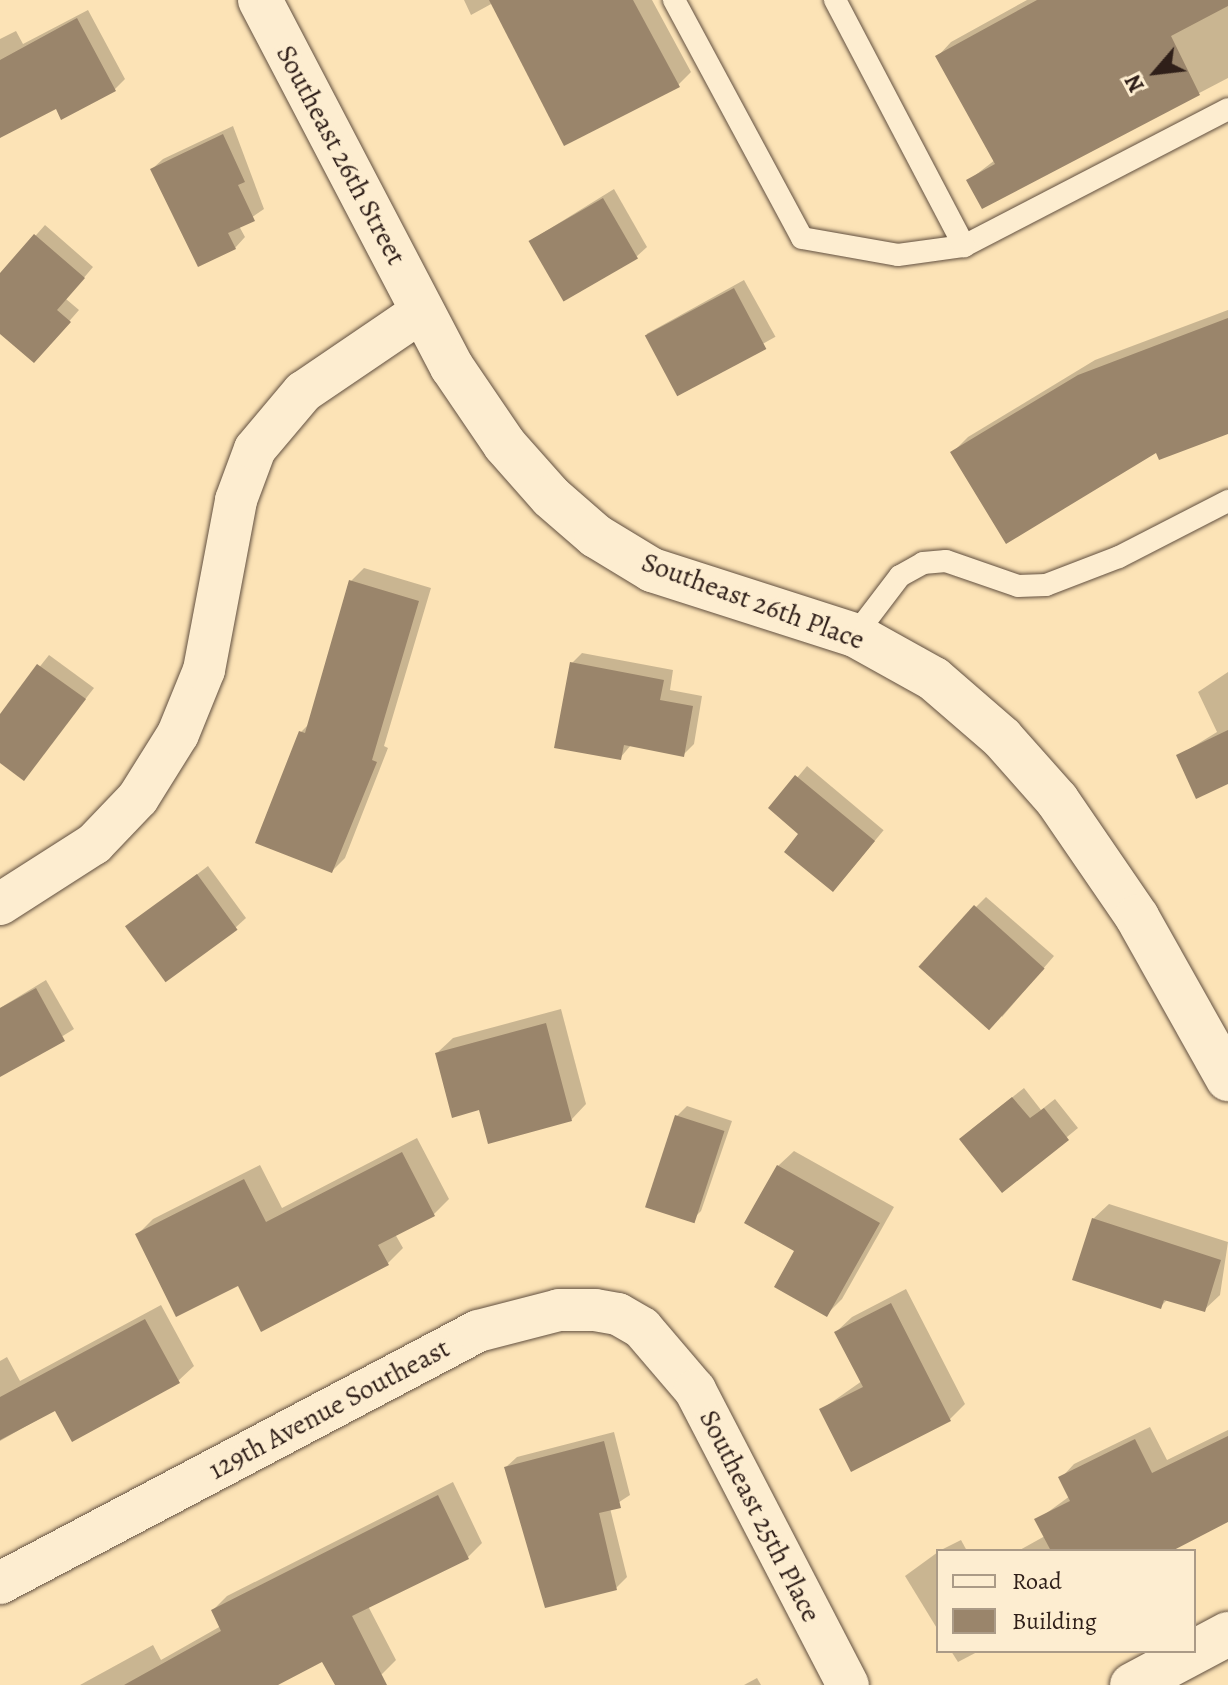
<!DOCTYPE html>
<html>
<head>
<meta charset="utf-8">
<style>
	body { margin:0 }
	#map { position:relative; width:1228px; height:1685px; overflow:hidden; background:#fce3b6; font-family:Alegreya,serif }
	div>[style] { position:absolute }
	.shadow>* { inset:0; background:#0003; transform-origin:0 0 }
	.building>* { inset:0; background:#9a856b; transform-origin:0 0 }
	.roads { filter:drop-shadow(0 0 2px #625040) drop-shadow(0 0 2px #625040) }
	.service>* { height:22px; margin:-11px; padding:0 11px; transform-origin:11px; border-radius:11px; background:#fdedd0 }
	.minor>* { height:42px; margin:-21px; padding:0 21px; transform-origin:21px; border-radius:21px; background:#fdedd0 }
	.tertiary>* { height:44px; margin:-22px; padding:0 22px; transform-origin:22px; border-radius:22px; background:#fdedd0 }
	span { translate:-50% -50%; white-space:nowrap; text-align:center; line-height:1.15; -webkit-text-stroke:8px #fdedd0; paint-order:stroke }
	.street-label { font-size:28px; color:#2f1f19 }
	.legend { position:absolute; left:936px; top:1549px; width:260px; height:104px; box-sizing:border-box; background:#fdedd0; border:2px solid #ab9b87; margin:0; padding:10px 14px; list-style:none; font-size:24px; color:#2f1f19 }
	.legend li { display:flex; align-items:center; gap:16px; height:40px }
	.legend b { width:40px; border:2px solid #ab9b87 }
	.north { position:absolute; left:1116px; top:32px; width:80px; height:80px; -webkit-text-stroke:6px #fdedd0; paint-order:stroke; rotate:242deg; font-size:22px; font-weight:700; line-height:32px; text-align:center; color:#2f1f19 }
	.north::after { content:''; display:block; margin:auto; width:28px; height:36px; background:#2f1f19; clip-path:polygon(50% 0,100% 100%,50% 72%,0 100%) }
</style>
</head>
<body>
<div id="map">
	<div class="shadow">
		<div style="clip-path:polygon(464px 0,652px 0,691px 72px,678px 85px,493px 3px,471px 15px)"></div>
		<div style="clip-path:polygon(1027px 0,1228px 0,1228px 78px,983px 206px,969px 180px,995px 160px,938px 56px,951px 42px)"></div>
		<div style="clip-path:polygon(88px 10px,125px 79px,115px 89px,56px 106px,0 135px,0 39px,16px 31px,23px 44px)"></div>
		<div style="clip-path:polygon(233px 126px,264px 209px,239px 226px,245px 237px,235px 248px,152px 169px,163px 159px)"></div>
		<div style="clip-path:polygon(614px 189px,647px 247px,636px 257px,530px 241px)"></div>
		<div style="clip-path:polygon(45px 225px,93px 267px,66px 299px,79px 310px,44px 350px,0 329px,0 276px)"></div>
		<div style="left:744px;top:280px;width:65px;height:111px;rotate:61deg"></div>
		<div style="clip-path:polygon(1228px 310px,1228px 431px,1158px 450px,953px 452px,968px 437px,1095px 360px)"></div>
		<div style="clip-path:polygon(364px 568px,431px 588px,384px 746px,388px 748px,345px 858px,332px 871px,301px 732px,309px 724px,351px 581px)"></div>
		<div style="clip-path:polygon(582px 653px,673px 670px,670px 690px,702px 696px,694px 744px,683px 755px,631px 745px,620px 758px,572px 663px)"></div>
		<div style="clip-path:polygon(49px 655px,94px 688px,24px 778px,0 760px,0 717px)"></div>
		<div style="clip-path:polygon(1228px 672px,1228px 781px,1178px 756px,1217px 732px,1198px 692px)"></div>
		<div style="left:807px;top:766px;width:100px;height:56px;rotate:40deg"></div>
		<div style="clip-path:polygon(208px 866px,246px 918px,235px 928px,128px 927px)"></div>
		<div style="clip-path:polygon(986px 897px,1054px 956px,1002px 1017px,976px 907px)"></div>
		<div style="clip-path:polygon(46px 980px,74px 1029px,0 1075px,0 1008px)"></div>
		<div style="clip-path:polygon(561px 1009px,586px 1104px,571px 1120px,480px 1108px,437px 1053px,453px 1038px)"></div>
		<div style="clip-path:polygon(1024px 1088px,1041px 1110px,1055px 1099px,1078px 1128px,1002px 1190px,972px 1129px)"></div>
		<div style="clip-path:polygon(687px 1106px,732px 1121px,701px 1211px,691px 1221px,677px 1116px)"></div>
		<div style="clip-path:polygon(417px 1138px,449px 1199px,434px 1214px,395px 1234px,403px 1248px,388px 1263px,238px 1283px,137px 1235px,153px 1219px,260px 1165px,282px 1208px)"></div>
		<div style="clip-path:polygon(794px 1151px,894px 1207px,842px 1299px,827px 1314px,796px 1250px,778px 1166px)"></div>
		<div style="clip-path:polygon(1109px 1204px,1228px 1242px,1220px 1295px,1204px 1310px,1168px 1299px,1160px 1307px,1093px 1219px)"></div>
		<div style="clip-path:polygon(906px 1289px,965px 1404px,950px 1419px,822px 1409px,862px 1381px,836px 1332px,852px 1317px)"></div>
		<div style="clip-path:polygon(161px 1305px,194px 1366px,178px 1381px,56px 1409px,0 1441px,0 1361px,7px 1357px,20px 1381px)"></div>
		<div style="clip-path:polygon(1150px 1427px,1167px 1460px,1228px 1430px,1228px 1521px,1170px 1551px,1018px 1551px,1045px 1536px,1037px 1520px,1070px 1496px,1061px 1478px,1074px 1464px)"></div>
		<div style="clip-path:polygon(614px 1432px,630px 1495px,610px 1508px,627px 1577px,616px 1588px,506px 1467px,517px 1457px)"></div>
		<div style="clip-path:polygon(453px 1482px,482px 1543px,468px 1557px,368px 1606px,396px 1660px,382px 1674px,361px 1685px,337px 1685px,323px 1659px,273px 1685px,80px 1685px,153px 1645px,161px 1660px,221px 1626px,213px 1610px,227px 1596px)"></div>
		<div style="clip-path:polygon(961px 1540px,967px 1551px,939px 1551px)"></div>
		<div style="clip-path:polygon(938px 1552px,938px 1630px,905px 1576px)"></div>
		<div style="clip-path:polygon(951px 1651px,979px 1651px,958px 1662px)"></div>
		<div style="clip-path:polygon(757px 1678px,761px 1685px,744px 1685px)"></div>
	</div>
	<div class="building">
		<div style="clip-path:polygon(489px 0,633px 0,680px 87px,564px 146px)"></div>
		<div style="clip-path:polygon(1037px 0,1228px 0,1228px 6px,1171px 36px,1200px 95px,982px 209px,966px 180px,995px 164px,935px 56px)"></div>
		<div style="clip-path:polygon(77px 18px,116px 91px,61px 120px,56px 109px,0 138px,0 60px)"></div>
		<div style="clip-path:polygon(223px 134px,245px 182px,238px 185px,255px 221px,228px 233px,236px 249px,198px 267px,150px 169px)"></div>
		<div style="left:603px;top:198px;width:70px;height:86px;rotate:60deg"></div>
		<div style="clip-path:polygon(34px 234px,85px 278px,57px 310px,71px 322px,34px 363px,0 334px,0 273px)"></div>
		<div style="left:734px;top:288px;width:69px;height:101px;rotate:62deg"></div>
		<div style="clip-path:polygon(1228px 318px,1228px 434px,1159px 460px,1156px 453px,1006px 544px,950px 452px,1078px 375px)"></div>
		<div style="clip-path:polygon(349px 580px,419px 601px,372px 760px,377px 762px,332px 873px,255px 843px,299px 731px,305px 733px)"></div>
		<div style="clip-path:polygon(570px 662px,664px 680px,660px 700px,693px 706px,684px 757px,624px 745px,621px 760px,554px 748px)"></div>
		<div style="clip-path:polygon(37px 664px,86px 699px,24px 781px,0 763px,0 714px)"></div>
		<div style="clip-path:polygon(1228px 730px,1228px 784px,1196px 799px,1176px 755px)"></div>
		<div style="clip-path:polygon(795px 775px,875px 841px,833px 892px,784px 852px,798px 834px,768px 808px)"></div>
		<div style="left:197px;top:874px;width:69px;height:89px;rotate:54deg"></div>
		<div style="left:974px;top:905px;width:95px;height:83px;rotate:42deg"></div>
		<div style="clip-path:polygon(36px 988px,65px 1041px,0 1077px,0 1008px)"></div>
		<div style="clip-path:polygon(546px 1023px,572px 1121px,488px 1144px,479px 1110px,452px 1118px,435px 1053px)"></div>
		<div style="clip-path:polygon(1012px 1097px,1030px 1118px,1044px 1108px,1069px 1140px,1002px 1193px,959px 1139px)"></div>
		<div style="left:675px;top:1115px;width:52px;height:97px;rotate:18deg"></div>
		<div style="clip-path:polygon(402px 1152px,435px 1216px,378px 1245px,389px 1265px,261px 1332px,238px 1286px,176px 1317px,135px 1234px,244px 1179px,266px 1222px)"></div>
		<div style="clip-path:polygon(777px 1165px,880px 1223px,827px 1317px,774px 1287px,794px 1251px,744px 1223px)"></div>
		<div style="clip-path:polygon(1092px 1218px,1221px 1260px,1205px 1312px,1164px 1300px,1161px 1309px,1072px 1280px)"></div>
		<div style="clip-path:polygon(891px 1303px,951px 1421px,851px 1472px,819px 1409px,863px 1387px,834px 1332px)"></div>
		<div style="clip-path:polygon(145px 1319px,180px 1383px,72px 1442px,55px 1411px,0 1440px,0 1397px)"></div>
		<div style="clip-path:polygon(1228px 1436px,1228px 1522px,1172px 1551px,1051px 1551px,1034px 1519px,1070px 1501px,1058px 1477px,1135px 1439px,1152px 1473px)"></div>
		<div style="clip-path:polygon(604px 1441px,621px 1508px,599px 1513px,617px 1590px,545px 1608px,504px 1467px)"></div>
		<div style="clip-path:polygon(438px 1495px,469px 1559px,352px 1616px,387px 1685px,335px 1685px,322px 1662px,278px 1685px,124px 1685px,221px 1631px,211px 1610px)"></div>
	</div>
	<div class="roads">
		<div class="service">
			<div style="left:674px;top:0;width:270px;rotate:61.7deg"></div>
			<div style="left:802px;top:238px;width:97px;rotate:10deg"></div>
			<div style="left:898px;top:255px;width:67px;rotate:-7.8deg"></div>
			<div style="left:964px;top:246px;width:297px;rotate:-27.4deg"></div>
			<div style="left:835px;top:0;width:278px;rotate:62.3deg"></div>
			<div style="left:855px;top:635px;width:74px;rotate:-52.7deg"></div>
			<div style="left:900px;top:576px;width:26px;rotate:-29deg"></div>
			<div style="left:923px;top:563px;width:23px;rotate:-5deg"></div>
			<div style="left:946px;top:561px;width:76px;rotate:19.1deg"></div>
			<div style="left:1018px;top:586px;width:28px;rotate:-2deg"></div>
			<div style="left:1046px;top:585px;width:78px;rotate:-21deg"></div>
			<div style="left:1119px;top:557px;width:123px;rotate:-27.2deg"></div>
		</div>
		<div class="minor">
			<div style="left:0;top:904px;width:112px;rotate:-32.6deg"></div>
			<div style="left:94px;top:844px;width:64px;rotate:-46.3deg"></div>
			<div style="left:138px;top:798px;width:75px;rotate:-58deg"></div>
			<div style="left:178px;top:734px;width:69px;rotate:-67.9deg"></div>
			<div style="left:204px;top:670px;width:173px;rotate:-79.3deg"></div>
			<div style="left:236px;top:500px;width:54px;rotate:-69.6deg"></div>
			<div style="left:255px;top:449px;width:75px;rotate:-49.9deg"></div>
			<div style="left:303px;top:392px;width:144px;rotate:-34.2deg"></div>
			<div style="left:0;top:1583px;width:540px;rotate:-27.8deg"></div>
			<div style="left:478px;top:1331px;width:84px;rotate:-14.5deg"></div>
			<div style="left:559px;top:1310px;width:36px"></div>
			<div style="left:595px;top:1310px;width:23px;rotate:10deg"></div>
			<div style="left:618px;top:1314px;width:28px;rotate:30deg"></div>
			<div style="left:642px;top:1328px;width:82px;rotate:49.5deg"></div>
			<div style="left:695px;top:1390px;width:332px;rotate:62.6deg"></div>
		</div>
		<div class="tertiary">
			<div style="left:260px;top:0;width:414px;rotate:62.4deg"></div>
			<div style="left:452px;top:367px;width:94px;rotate:55.8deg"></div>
			<div style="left:505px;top:445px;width:69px;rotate:48.5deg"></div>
			<div style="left:551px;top:497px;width:60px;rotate:40.9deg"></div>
			<div style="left:596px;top:536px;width:66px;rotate:31.3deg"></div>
			<div style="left:652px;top:570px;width:213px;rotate:17.8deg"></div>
			<div style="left:855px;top:635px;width:90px;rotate:29.1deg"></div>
			<div style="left:934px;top:679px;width:90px;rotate:40.9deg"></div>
			<div style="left:1002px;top:738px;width:83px;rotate:48.4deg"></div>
			<div style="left:1057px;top:800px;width:142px;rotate:55.6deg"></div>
			<div style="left:1137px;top:917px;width:186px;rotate:60.7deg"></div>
			<div style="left:1132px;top:1685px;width:109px;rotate:-28deg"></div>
		</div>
	</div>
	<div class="street-label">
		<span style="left:341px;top:155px;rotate:62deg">Southeast 26th Street</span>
		<span style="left:753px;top:601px;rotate:20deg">Southeast 26th Place</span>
		<span style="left:329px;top:1409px;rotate:-28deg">129th Avenue Southeast</span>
		<span style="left:760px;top:1516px;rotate:63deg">Southeast 25th Place</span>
	</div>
	<ul class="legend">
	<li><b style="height:10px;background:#fdedd0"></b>Road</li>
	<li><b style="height:22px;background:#9a856b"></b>Building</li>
	</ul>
	<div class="north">N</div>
</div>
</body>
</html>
